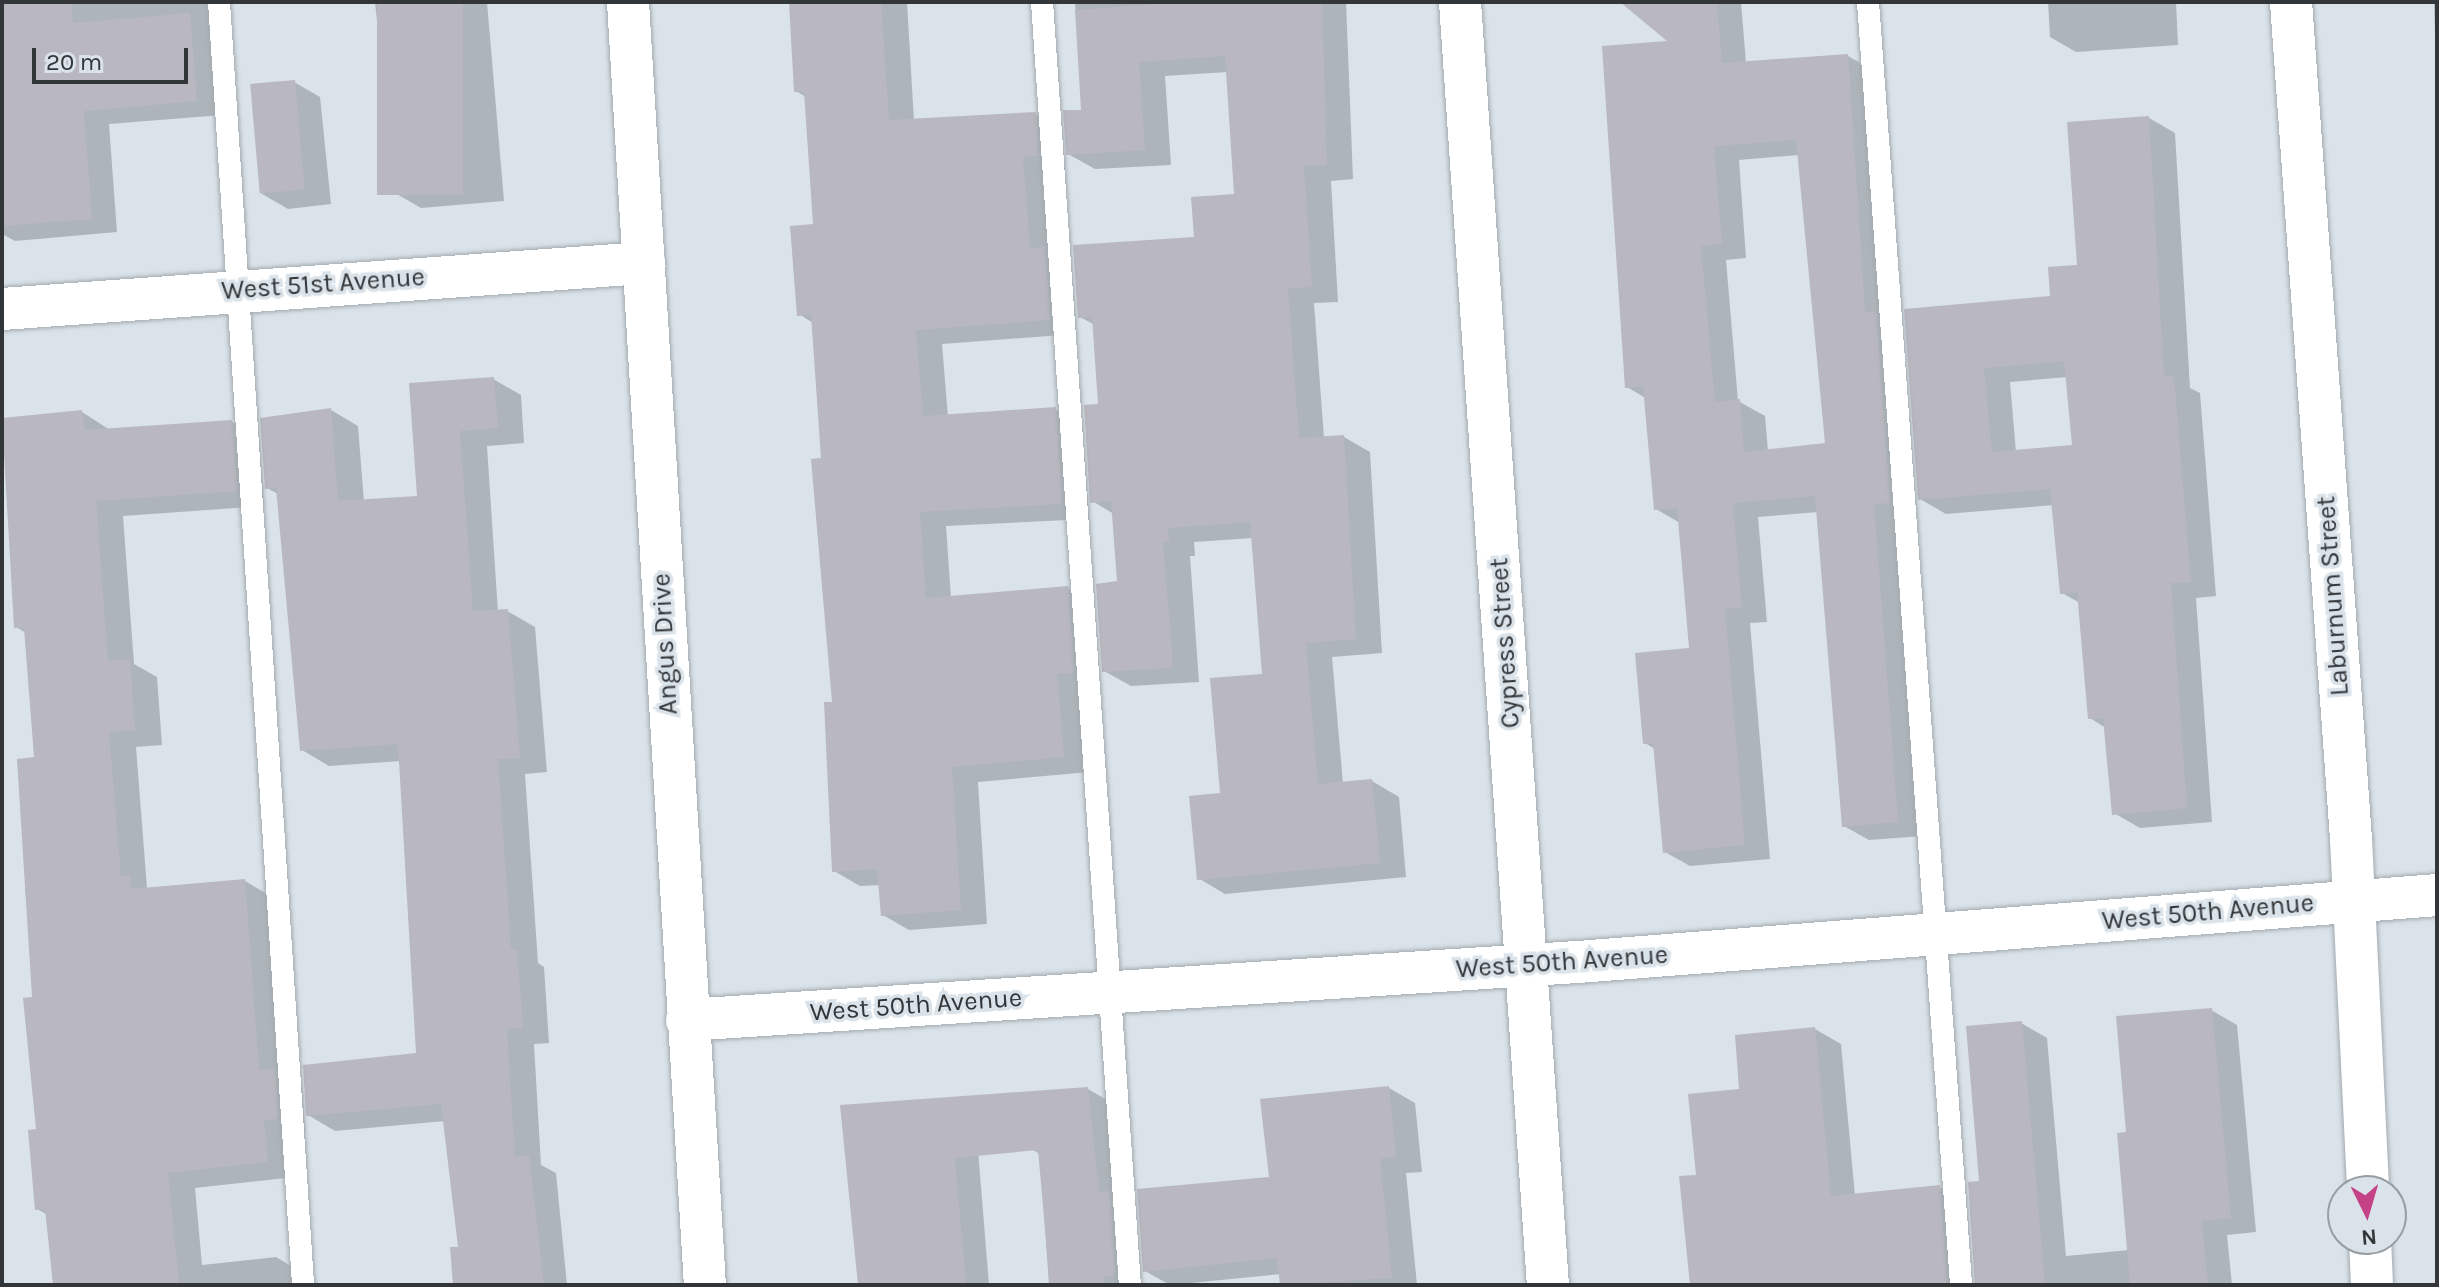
<!DOCTYPE html>
<html>
<head>
<meta charset="utf-8">
<style>
	body { margin:0 }
	#map { position:relative; width:2439px; height:1287px; overflow:hidden; background:#dae3e9; font-family:Karla,sans-serif }
	div>[style] { position:absolute }
	.shadow>* { inset:0; background:#0003 }
	.building>* { inset:0; background:#b9b7c0; transform-origin:0 0 }
	.roads { filter:drop-shadow(0 0 2px #a2aab0) drop-shadow(0 0 2px #a2aab0) }
	.service>* { height:22px; margin:-11px; padding:0 11px; transform-origin:11px; border-radius:11px; background:#fff }
	.minor>* { height:42px; margin:-21px; padding:0 21px; transform-origin:21px; border-radius:21px; background:#fff }
	span { translate:-50% -50%; white-space:nowrap; text-align:center; line-height:1.15; -webkit-text-stroke:7px #dae3e9; paint-order:stroke }
	.street-label { font-size:26px; color:#333639 }
	.frame { position:absolute; inset:0; border:4px solid #333639; pointer-events:none }
	.north { position:absolute; left:2327px; top:1175px; width:80px; height:80px; box-sizing:border-box; background:#dae3e9; border:2px solid #979ea3; border-radius:50%; rotate:175deg; font-size:22px; font-weight:700; line-height:32px; text-align:center; color:#333639 }
	.north::after { content:''; display:block; margin:auto; width:28px; height:36px; background:#c64286; clip-path:polygon(50% 0,100% 100%,50% 72%,0 100%) }
	.scale { position:absolute; left:32px; top:48px; width:156px; height:36px; box-sizing:border-box; border:4px solid #333639; border-top:0; padding-left:10px; font-size:24px; line-height:28px; white-space:nowrap; color:#333639; -webkit-text-stroke:6px #dae3e9; paint-order:stroke }
</style>
</head>
<body>
<div id="map">
	<div class="shadow">
		<div style="clip-path:polygon(2px 2px,212px 2px,222px 115px,109px 124px,117px 232px,15px 241px,2px 234px)"></div>
		<div style="clip-path:polygon(375px 2px,487px 2px,504px 201px,421px 208px,395px 193px)"></div>
		<div style="clip-path:polygon(791px 2px,907px 2px,914px 121px,1035px 114px,1062px 130px,1065px 171px,1050px 172px,1055px 256px,1071px 265px,1076px 334px,942px 344px,948px 417px,1055px 409px,1082px 425px,1089px 519px,946px 526px,951px 598px,1068px 588px,1094px 604px,1100px 688px,1084px 689px,1090px 772px,978px 782px,987px 924px,909px 930px,883px 915px,880px 885px,860px 886px,834px 871px,834px 703px,823px 460px,813px 323px,799px 314px,815px 226px,806px 97px,796px 91px)"></div>
		<div style="clip-path:polygon(1075px 2px,1346px 2px,1353px 179px,1331px 181px,1338px 302px,1314px 303px,1324px 438px,1344px 437px,1370px 452px,1382px 653px,1332px 657px,1343px 784px,1372px 781px,1399px 797px,1406px 877px,1225px 894px,1198px 878px,1264px 676px,1253px 538px,1194px 542px,1195px 556px,1190px 556px,1199px 682px,1131px 686px,1104px 671px,1119px 583px,1114px 514px,1092px 501px,1100px 406px,1095px 325px,1080px 317px,1196px 239px,1236px 196px,1228px 72px,1165px 76px,1171px 165px,1095px 169px,1068px 154px,1083px 111px)"></div>
		<div style="clip-path:polygon(evenodd,1624px 2px,1741px 2px,1746px 63px,1848px 56px,1873px 70px,1923px 836px,1869px 840px,1844px 826px,1819px 512px,1758px 517px,1767px 622px,1750px 623px,1770px 859px,1690px 866px,1665px 852px,1655px 749px,1645px 743px,1691px 650px,1680px 523px,1656px 509px,1647px 399px,1627px 387px,1672px 43px,1624px 2px,1799px 155px,1827px 445px,1768px 451px,1765px 416px,1738px 401px,1726px 260px,1746px 258px,1739px 160px,1799px 155px)"></div>
		<div style="clip-path:polygon(2048px 2px,2176px 2px,2178px 45px,2076px 52px,2050px 37px)"></div>
		<div style="clip-path:polygon(2434px 2px,2437px 2px,2437px 71px,2436px 70px)"></div>
		<div style="clip-path:polygon(294px 82px,320px 97px,331px 204px,288px 209px,262px 194px)"></div>
		<div style="clip-path:polygon(evenodd,2149px 118px,2175px 133px,2190px 388px,2200px 393px,2216px 596px,2196px 598px,2212px 822px,2140px 828px,2114px 813px,2106px 728px,2090px 718px,2080px 603px,2062px 593px,2054px 505px,1946px 514px,1920px 499px,1906px 311px,2052px 298px,2080px 267px,2149px 118px,2068px 377px,2074px 447px,2016px 452px,2010px 382px,2068px 377px)"></div>
		<div style="clip-path:polygon(493px 379px,521px 395px,524px 443px,487px 446px,498px 612px,507px 611px,535px 627px,547px 772px,525px 774px,538px 963px,544px 967px,549px 1043px,534px 1044px,541px 1165px,556px 1173px,567px 1285px,455px 1285px,460px 1248px,445px 1121px,335px 1131px,308px 1115px,418px 1055px,401px 761px,329px 766px,302px 750px,278px 494px,267px 488px,331px 410px,358px 426px,364px 502px,419px 498px,412px 385px)"></div>
		<div style="clip-path:polygon(82px 412px,110px 430px,232px 422px,259px 437px,264px 506px,123px 516px,134px 664px,157px 677px,162px 745px,136px 747px,147px 888px,245px 881px,272px 897px,285px 1076px,302px 1086px,305px 1133px,291px 1135px,295px 1177px,195px 1188px,202px 1265px,276px 1257px,303px 1273px,304px 1285px,55px 1285px,48px 1215px,37px 1209px,35px 999px,25px 886px,30px 886px,36px 759px,26px 633px,16px 627px)"></div>
		<div style="clip-path:polygon(2211px 1010px,2237px 1025px,2256px 1232px,2227px 1235px,2232px 1285px,1977px 1285px,1981px 1183px,2021px 1023px,2047px 1038px,2066px 1256px,2129px 1250px,2128px 1134px)"></div>
		<div style="clip-path:polygon(1815px 1029px,1841px 1044px,1855px 1196px,1939px 1187px,1965px 1202px,1971px 1285px,1683px 1285px,1692px 1284px,1698px 1177px,1741px 1091px)"></div>
		<div style="clip-path:polygon(1389px 1088px,1415px 1103px,1422px 1172px,1406px 1173px,1417px 1285px,1282px 1285px,1281px 1274px,1170px 1285px,1145px 1271px)"></div>
		<div style="clip-path:polygon(1088px 1089px,1114px 1104px,1141px 1285px,1049px 1285px,1040px 1154px,1033px 1150px)"></div>
		<div style="clip-path:polygon(975px 1113px,989px 1285px,861px 1285px)"></div>
	</div>
	<div class="building">
		<div style="clip-path:polygon(2px 2px,71px 2px,73px 23px,190px 13px,197px 101px,84px 111px,92px 219px,2px 226px)"></div>
		<div style="left:377px;top:2px;width:86px;height:193px"></div>
		<div style="clip-path:polygon(789px 2px,881px 2px,889px 120px,1036px 112px,1039px 156px,1023px 157px,1030px 249px,1045px 247px,1050px 320px,916px 330px,923px 416px,1056px 407px,1062px 504px,920px 512px,926px 598px,1068px 586px,1074px 673px,1057px 674px,1064px 757px,952px 767px,961px 910px,881px 916px,877px 869px,832px 872px,824px 702px,832px 702px,811px 459px,821px 458px,811px 315px,797px 316px,790px 226px,813px 224px,804px 92px,794px 92px)"></div>
		<div style="clip-path:polygon(1184px 2px,1322px 2px,1327px 165px,1304px 166px,1312px 287px,1288px 289px,1299px 438px,1344px 435px,1356px 639px,1306px 643px,1318px 784px,1372px 779px,1380px 863px,1197px 880px,1189px 796px,1220px 793px,1210px 678px,1262px 674px,1250px 522px,1168px 528px,1169px 541px,1163px 542px,1173px 668px,1102px 672px,1096px 584px,1117px 581px,1111px 501px,1090px 503px,1084px 405px,1098px 404px,1092px 317px,1078px 318px,1073px 245px,1194px 237px,1191px 197px,1234px 194px,1225px 56px,1139px 62px,1145px 150px,1066px 155px,1063px 110px,1081px 110px,1075px 10px)"></div>
		<div style="clip-path:polygon(evenodd,1620px 2px,1717px 2px,1722px 63px,1848px 54px,1865px 312px,1876px 311px,1890px 503px,1874px 504px,1898px 822px,1842px 827px,1815px 496px,1733px 503px,1742px 608px,1725px 609px,1745px 845px,1663px 853px,1653px 743px,1643px 744px,1635px 653px,1689px 648px,1677px 508px,1654px 510px,1643px 387px,1625px 388px,1602px 46px,1667px 41px,1620px 2px,1796px 140px,1825px 443px,1744px 452px,1740px 399px,1715px 402px,1701px 246px,1722px 244px,1714px 146px,1796px 140px)"></div>
		<div style="left:295px;top:80px;width:110px;height:45px;rotate:85deg"></div>
		<div style="clip-path:polygon(evenodd,2149px 116px,2164px 377px,2174px 376px,2191px 582px,2171px 583px,2187px 808px,2112px 815px,2103px 718px,2088px 719px,2077px 592px,2060px 594px,2050px 489px,1918px 500px,1904px 309px,2050px 296px,2048px 267px,2077px 265px,2067px 122px,2149px 116px,2064px 361px,2072px 445px,1992px 452px,1984px 368px,2064px 361px)"></div>
		<div style="clip-path:polygon(494px 377px,498px 428px,460px 431px,473px 611px,508px 609px,520px 758px,498px 759px,511px 949px,517px 949px,523px 1028px,507px 1029px,515px 1157px,529px 1155px,544px 1285px,453px 1285px,450px 1247px,458px 1247px,441px 1104px,306px 1116px,303px 1065px,416px 1053px,398px 744px,300px 751px,276px 488px,265px 489px,260px 418px,331px 408px,338px 501px,417px 496px,409px 383px)"></div>
		<div style="clip-path:polygon(82px 410px,85px 430px,232px 420px,237px 491px,96px 501px,108px 661px,130px 659px,135px 730px,109px 732px,121px 876px,130px 875px,131px 889px,245px 879px,259px 1070px,275px 1068px,278px 1119px,264px 1120px,268px 1162px,168px 1173px,179px 1285px,53px 1285px,45px 1209px,35px 1210px,28px 1130px,36px 1129px,23px 998px,32px 997px,17px 759px,34px 757px,24px 628px,14px 628px,2px 418px)"></div>
		<div style="clip-path:polygon(2212px 1008px,2231px 1218px,2202px 1221px,2208px 1285px,2130px 1285px,2117px 1133px,2126px 1132px,2116px 1016px)"></div>
		<div style="clip-path:polygon(2022px 1021px,2045px 1285px,1975px 1285px,1968px 1182px,1979px 1181px,1966px 1026px)"></div>
		<div style="clip-path:polygon(1815px 1027px,1831px 1196px,1940px 1185px,1947px 1285px,1690px 1285px,1679px 1176px,1696px 1175px,1688px 1094px,1739px 1089px,1735px 1035px)"></div>
		<div style="clip-path:polygon(1389px 1086px,1396px 1157px,1380px 1159px,1392px 1278px,1280px 1285px,1277px 1258px,1143px 1272px,1137px 1189px,1269px 1177px,1260px 1099px)"></div>
		<div style="clip-path:polygon(1088px 1087px,1099px 1192px,1110px 1191px,1115px 1275px,1103px 1276px,1104px 1285px,1050px 1285px,1038px 1150px,955px 1158px,966px 1285px,858px 1285px,840px 1105px)"></div>
	</div>
	<div class="roads">
		<div class="service">
			<div style="left:219px;top:2px;width:1286px;rotate:86.25deg"></div>
			<div style="left:1042px;top:2px;width:1286px;rotate:86.08deg"></div>
			<div style="left:1868px;top:2px;width:1286px;rotate:85.85deg"></div>
		</div>
		<div class="minor">
			<div style="left:628px;top:2px;width:1285px;rotate:86.57deg"></div>
			<div style="left:1460px;top:2px;width:1286px;rotate:86.08deg"></div>
			<div style="left:2291px;top:2px;width:839px;rotate:85.9deg"></div>
			<div style="left:2351px;top:839px;width:352px;rotate:87.2deg"></div>
			<div style="left:2px;top:309px;width:644px;rotate:-4.1deg"></div>
			<div style="left:687px;top:1020px;width:906px;rotate:-3.73deg"></div>
			<div style="left:1591px;top:961px;width:849px;rotate:-4.46deg"></div>
			<div style="left:2370px;top:1239px;width:46px;rotate:87.5deg"></div>
		</div>
	</div>
	<div class="street-label">
		<span style="left:323px;top:284px;rotate:-4deg">West 51st Avenue</span>
		<span style="left:2333px;top:596px;rotate:-94deg">Laburnum Street</span>
		<span style="left:1505px;top:643px;rotate:-94deg">Cypress Street</span>
		<span style="left:665px;top:644px;rotate:-93deg">Angus Drive</span>
		<span style="left:2208px;top:912px;rotate:-5deg">West 50th Avenue</span>
		<span style="left:1562px;top:962px;rotate:-4deg">West 50th Avenue</span>
		<span style="left:916px;top:1005px;rotate:-4deg">West 50th Avenue</span>
	</div>
	<div class="frame"></div>
	<div class="north">N</div>
	<div class="scale">20 m</div>
</div>
</body>
</html>
